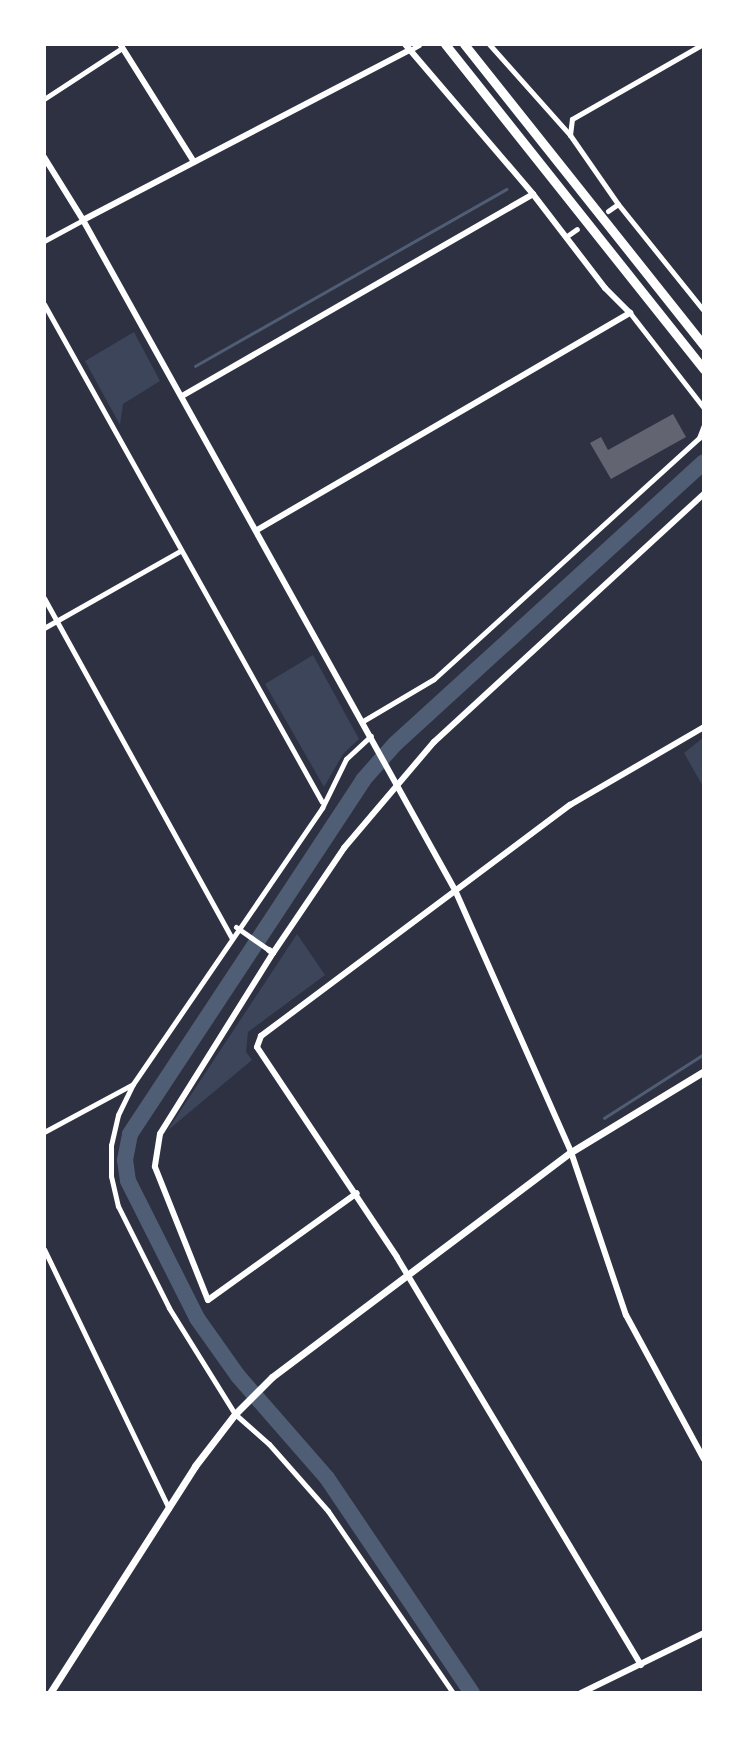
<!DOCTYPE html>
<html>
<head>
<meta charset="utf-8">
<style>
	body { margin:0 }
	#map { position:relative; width:748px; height:1737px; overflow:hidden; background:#2d3142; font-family:"Times New Roman",serif }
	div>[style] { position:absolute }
	.green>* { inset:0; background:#3c4559 }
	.stream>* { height:2.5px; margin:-1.25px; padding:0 1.25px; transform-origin:1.25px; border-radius:1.25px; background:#4f5d75 }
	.river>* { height:16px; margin:-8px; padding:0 8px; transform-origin:8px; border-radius:8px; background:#4f5d75 }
	.building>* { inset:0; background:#626471 }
	.minor>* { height:5px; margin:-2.5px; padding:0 2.5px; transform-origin:2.5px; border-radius:2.5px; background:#fff }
	.tertiary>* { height:6px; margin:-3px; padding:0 3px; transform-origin:3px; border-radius:3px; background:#fff }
	.secondary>* { height:7px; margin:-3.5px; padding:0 3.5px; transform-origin:3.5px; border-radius:3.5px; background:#fff }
	.motorway>* { height:9px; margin:-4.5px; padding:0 4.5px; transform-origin:4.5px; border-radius:4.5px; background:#fff }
	span { translate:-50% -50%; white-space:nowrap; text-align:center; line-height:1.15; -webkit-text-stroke:6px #fff; paint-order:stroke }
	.frame { position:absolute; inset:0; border:46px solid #fff; pointer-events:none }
</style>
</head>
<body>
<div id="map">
	<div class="green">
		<div style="clip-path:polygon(134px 332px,160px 381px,123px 404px,120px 425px,85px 361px)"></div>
		<div style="clip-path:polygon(313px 655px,359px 739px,343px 754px,324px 787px,265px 684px)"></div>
		<div style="clip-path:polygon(704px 737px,704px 788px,684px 753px)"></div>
		<div style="clip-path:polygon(297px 934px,325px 975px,248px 1032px,246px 1052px,252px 1060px,167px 1131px)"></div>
	</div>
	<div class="stream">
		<div style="left:195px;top:366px;width:358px;rotate:-29.6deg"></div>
		<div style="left:604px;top:1118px;width:119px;rotate:-32.6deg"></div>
	</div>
	<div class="river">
		<div style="left:472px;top:1693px;width:259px;rotate:-124deg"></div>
		<div style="left:327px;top:1478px;width:135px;rotate:-131.1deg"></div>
		<div style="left:238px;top:1376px;width:71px;rotate:-125.3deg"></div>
		<div style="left:197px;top:1318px;width:153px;rotate:-116.7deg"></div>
		<div style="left:128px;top:1181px;width:21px;rotate:-98deg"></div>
		<div style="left:125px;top:1160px;width:26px;rotate:-79deg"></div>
		<div style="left:130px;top:1134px;width:424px;rotate:-56.6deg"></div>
		<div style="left:363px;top:780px;width:48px;rotate:-48.4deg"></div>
		<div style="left:395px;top:744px;width:418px;rotate:-42.4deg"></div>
	</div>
	<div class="building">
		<div style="clip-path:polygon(673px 414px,686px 437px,611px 479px,590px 443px,601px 437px,608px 450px)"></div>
	</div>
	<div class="minor">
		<div style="left:489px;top:44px;width:122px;rotate:48.3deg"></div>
		<div style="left:570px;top:135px;width:84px;rotate:55.2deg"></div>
		<div style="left:618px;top:204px;width:137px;rotate:51.2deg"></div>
		<div style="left:410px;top:50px;width:10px;rotate:-29deg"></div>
		<div style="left:44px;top:99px;width:93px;rotate:-33.2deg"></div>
		<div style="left:570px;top:135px;width:16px;rotate:-83deg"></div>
		<div style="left:572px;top:119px;width:151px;rotate:-29.8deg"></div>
		<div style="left:608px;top:211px;width:12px;rotate:-35deg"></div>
		<div style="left:567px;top:236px;width:12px;rotate:-35deg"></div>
		<div style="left:44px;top:241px;width:44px;rotate:-28.3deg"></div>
		<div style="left:44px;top:304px;width:570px;rotate:60.83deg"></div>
		<div style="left:630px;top:313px;width:120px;rotate:52.1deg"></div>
		<div style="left:44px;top:598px;width:389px;rotate:61.1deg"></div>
		<div style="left:44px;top:628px;width:156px;rotate:-29.5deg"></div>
		<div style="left:363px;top:721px;width:82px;rotate:-30.6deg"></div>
		<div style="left:434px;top:679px;width:358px;rotate:-42.3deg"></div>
		<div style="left:699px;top:438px;width:14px;rotate:-69deg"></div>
		<div style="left:236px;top:927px;width:40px;rotate:34.9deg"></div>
		<div style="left:133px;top:1084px;width:34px;rotate:116deg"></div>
		<div style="left:118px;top:1115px;width:31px;rotate:103deg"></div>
		<div style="left:111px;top:1145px;width:31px;rotate:90deg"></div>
		<div style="left:111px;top:1176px;width:31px;rotate:77deg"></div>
		<div style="left:118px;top:1206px;width:114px;rotate:63.4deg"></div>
		<div style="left:169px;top:1308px;width:125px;rotate:58.1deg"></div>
		<div style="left:235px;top:1414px;width:45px;rotate:41.4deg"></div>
		<div style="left:269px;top:1444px;width:89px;rotate:48.6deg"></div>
		<div style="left:328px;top:1511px;width:221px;rotate:55.5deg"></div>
		<div style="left:44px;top:1132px;width:101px;rotate:-28.3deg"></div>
		<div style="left:133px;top:1084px;width:335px;rotate:-55.6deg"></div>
		<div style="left:322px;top:808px;width:55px;rotate:-63.9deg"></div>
		<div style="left:346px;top:759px;width:34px;rotate:-43deg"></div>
		<div style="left:44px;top:1249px;width:288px;rotate:64.3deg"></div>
	</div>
	<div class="tertiary">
		<div style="left:120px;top:44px;width:139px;rotate:57.9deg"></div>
		<div style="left:44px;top:157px;width:74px;rotate:58.2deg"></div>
		<div style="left:83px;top:220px;width:766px;rotate:60.96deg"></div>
		<div style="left:455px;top:890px;width:287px;rotate:66.1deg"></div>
		<div style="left:571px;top:1152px;width:172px;rotate:71.4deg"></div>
		<div style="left:626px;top:1315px;width:164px;rotate:61.6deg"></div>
		<div style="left:83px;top:220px;width:369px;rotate:-27.5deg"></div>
		<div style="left:182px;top:396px;width:405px;rotate:-29.9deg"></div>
		<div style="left:257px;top:530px;width:432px;rotate:-30.2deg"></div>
		<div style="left:630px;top:313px;width:35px;rotate:-135deg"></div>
		<div style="left:605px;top:288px;width:118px;rotate:-127.5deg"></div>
		<div style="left:533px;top:194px;width:197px;rotate:-130.5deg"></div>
		<div style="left:269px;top:950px;width:5px;rotate:37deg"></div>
		<div style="left:273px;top:953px;width:127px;rotate:-55.9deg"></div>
		<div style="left:344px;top:848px;width:139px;rotate:-49.7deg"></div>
		<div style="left:434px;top:742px;width:367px;rotate:-42.6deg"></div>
		<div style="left:273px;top:953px;width:213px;rotate:122deg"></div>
		<div style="left:160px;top:1134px;width:33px;rotate:99deg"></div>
		<div style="left:155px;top:1167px;width:143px;rotate:68.3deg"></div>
		<div style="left:208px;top:1300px;width:183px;rotate:-35.7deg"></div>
		<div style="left:641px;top:1665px;width:475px;rotate:-120.9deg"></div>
		<div style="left:397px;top:1257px;width:252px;rotate:-123.7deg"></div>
		<div style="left:257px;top:1047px;width:12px;rotate:-70deg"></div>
		<div style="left:261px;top:1036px;width:386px;rotate:-36.8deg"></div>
		<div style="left:570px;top:805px;width:155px;rotate:-30.2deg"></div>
		<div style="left:581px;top:1693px;width:137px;rotate:-26deg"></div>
	</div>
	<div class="secondary">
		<div style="left:50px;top:1693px;width:269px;rotate:-57.4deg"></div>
		<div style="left:195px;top:1466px;width:66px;rotate:-52.4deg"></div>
		<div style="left:235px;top:1414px;width:52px;rotate:-45deg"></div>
		<div style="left:272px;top:1377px;width:374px;rotate:-37deg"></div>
		<div style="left:571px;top:1152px;width:156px;rotate:-31.3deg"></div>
	</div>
	<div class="motorway">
		<div style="left:445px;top:44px;width:416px;rotate:51.5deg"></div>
		<div style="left:464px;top:44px;width:386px;rotate:51.5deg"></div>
	</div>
	<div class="frame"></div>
</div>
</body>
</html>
